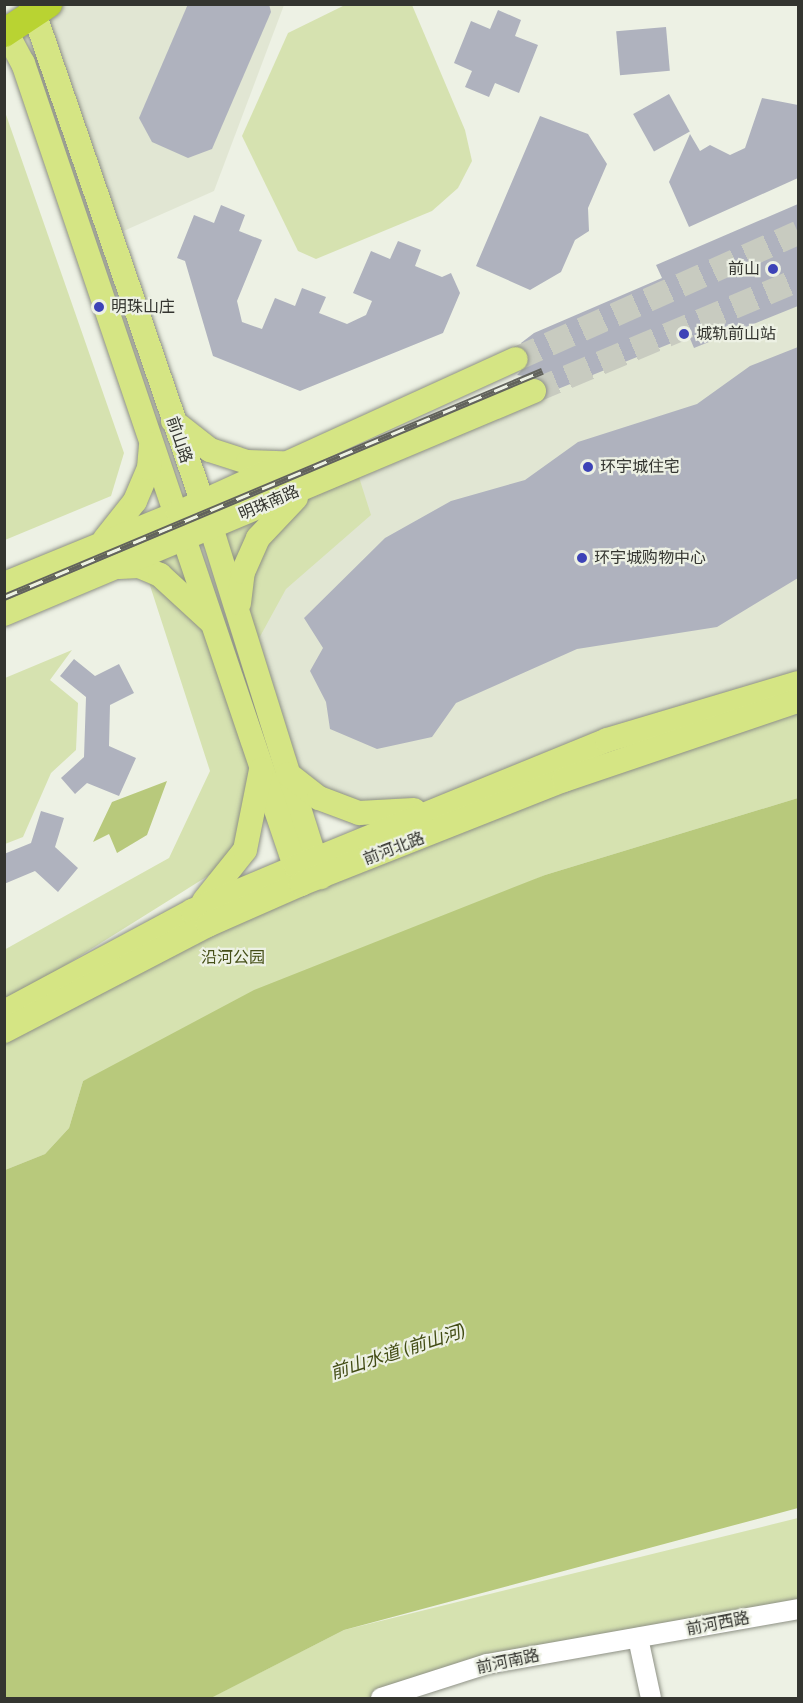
<!DOCTYPE html>
<html>
<head>
<meta charset="utf-8">
<style>
	body { margin:0 }
	#map { position:relative; width:803px; height:1703px; overflow:hidden; background:#edf1e4; font-family:"Public Sans","Noto Sans SC",sans-serif }
	div>[style] { position:absolute }
	.built>* { inset:0; background:#e1e6d3 }
	.green>* { inset:0; background:#d6e2b0 }
	.water>* { inset:0; background:#b8c97c }
	.building>* { inset:0; background:#afb2be; transform-origin:0 0 }
	.major-tunnel>* { height:24px; margin-top:-12px; transform-origin:0; background:repeating-linear-gradient(90deg,#c8cbc0 0 24px,transparent 0 36px) }
	.roads { filter:drop-shadow(0 0 2px #8e9185) drop-shadow(0 0 2px #8e9185) }
	.minor>* { height:20px; margin:-10px; padding:0 10px; transform-origin:10px; border-radius:10px; background:#fff }
	.major>* { height:24px; margin:-12px; padding:0 12px; transform-origin:12px; border-radius:12px; background:#d5e584 }
	.highway>* { height:28px; margin:-14px; padding:0 14px; transform-origin:14px; border-radius:14px; background:#b9d332 }
	.rail>* { height:7px; margin-top:-3.5px; transform-origin:0; background:repeating-linear-gradient(90deg,#edf1e4 0 14px,#62635c 0 28px); box-sizing:border-box; border-block:2px solid #62635c }
	.dots>* { width:16px; height:16px; translate:-50% -50%; box-sizing:border-box; border:3px solid #edf1e4; border-radius:50% }
	span { translate:-50% -50%; white-space:nowrap; text-align:center; line-height:1.15; -webkit-text-stroke:4.5px #edf1e4; paint-order:stroke }
	.poi-label { font-size:16px; color:#343530 }
	.right { translate:-100% -50%; text-align:right }
	.left { translate:0 -50%; text-align:left }
	.street-label { font-size:16px; color:#343530 }
	.park-label { font-size:16px; color:#454f17 }
	.water-label { font-size:18px; color:#424c14; font-style:italic }
	.frame { position:absolute; inset:0; border:6px solid #343530; pointer-events:none }
</style>
</head>
<body>
<div id="map">
	<div class="built">
		<div style="clip-path:polygon(48px 4px,284px 5px,214px 191px,110px 237px,35px 13px)"></div>
		<div style="clip-path:polygon(798px 280px,798px 684px,449px 804px,384px 814px,304px 787px,211px 527px)"></div>
	</div>
	<div class="green">
		<div style="clip-path:polygon(345px 5px,412px 5px,465px 130px,472px 161px,458px 188px,432px 211px,316px 259px,298px 251px,242px 136px,288px 33px)"></div>
		<div style="clip-path:polygon(4px 109px,124px 453px,111px 496px,5px 540px)"></div>
		<div style="clip-path:polygon(358px 474px,371px 515px,286px 589px,257px 642px,220px 532px)"></div>
		<div style="clip-path:polygon(182px 546px,251px 762px,234px 849px,211px 874px,5px 1003px,4px 950px,169px 858px,210px 771px,144px 567px)"></div>
		<div style="clip-path:polygon(72px 650px,50px 680px,78px 703px,76px 750px,51px 773px,23px 837px,5px 844px,5px 678px)"></div>
		<div style="clip-path:polygon(798px 701px,798px 798px,545px 875px,83px 1081px,69px 1128px,45px 1154px,5px 1170px,5px 1028px,211px 911px)"></div>
		<div style="clip-path:polygon(798px 1518px,798px 1609px,638px 1638px,384px 1698px,210px 1698px,344px 1630px)"></div>
	</div>
	<div class="water">
		<div style="clip-path:polygon(167px 781px,147px 835px,117px 853px,109px 834px,93px 842px,112px 802px)"></div>
		<div style="clip-path:polygon(798px 798px,798px 1508px,344px 1630px,211px 1698px,5px 1698px,5px 1170px,45px 1154px,69px 1128px,83px 1081px,254px 990px,545px 875px)"></div>
	</div>
	<div class="building">
		<div style="clip-path:polygon(188px 4px,269px 4px,271px 12px,212px 149px,188px 158px,152px 142px,139px 118px)"></div>
		<div style="clip-path:polygon(498px 10px,521px 20px,515px 36px,538px 45px,519px 93px,495px 83px,489px 97px,465px 87px,472px 71px,454px 63px,471px 21px,490px 29px)"></div>
		<div style="left:666px;top:27px;width:44px;height:50px;rotate:85deg"></div>
		<div style="left:669px;top:94px;width:43px;height:41px;rotate:61deg"></div>
		<div style="clip-path:polygon(762px 98px,798px 105px,798px 178px,689px 227px,669px 182px,690px 134px,700px 151px,710px 145px,730px 155px,745px 148px)"></div>
		<div style="clip-path:polygon(540px 116px,588px 134px,607px 164px,588px 208px,589px 231px,575px 240px,561px 272px,530px 290px,476px 266px)"></div>
		<div style="clip-path:polygon(798px 204px,798px 306px,694px 348px,689px 336px,548px 393px,542px 379px,517px 375px,530px 361px,521px 343px,534px 333px,662px 278px,656px 265px)"></div>
		<div style="clip-path:polygon(221px 205px,245px 215px,239px 231px,262px 240px,237px 301px,242px 322px,262px 329px,275px 298px,295px 306px,302px 288px,326px 297px,319px 313px,347px 324px,366px 315px,372px 301px,353px 293px,371px 251px,390px 259px,398px 241px,421px 250px,415px 266px,442px 277px,451px 273px,460px 293px,443px 333px,300px 391px,213px 356px,185px 261px,177px 258px,194px 215px,214px 223px)"></div>
		<div style="clip-path:polygon(798px 347px,798px 578px,717px 627px,577px 649px,456px 703px,432px 737px,377px 749px,330px 729px,326px 702px,310px 671px,323px 648px,304px 618px,385px 538px,451px 501px,525px 480px,578px 442px,697px 404px,750px 366px)"></div>
		<div style="clip-path:polygon(74px 659px,95px 676px,119px 664px,134px 693px,110px 705px,109px 746px,136px 758px,119px 796px,87px 783px,75px 794px,61px 778px,84px 757px,86px 697px,60px 676px)"></div>
		<div style="clip-path:polygon(41px 811px,64px 818px,55px 847px,78px 868px,58px 892px,35px 871px,4px 884px,4px 854px,31px 843px)"></div>
	</div>
	<div class="major-tunnel">
		<div style="left:516px;top:359px;width:309px;rotate:-24.1deg"></div>
		<div style="left:534px;top:391px;width:286px;rotate:-22.8deg"></div>
	</div>
	<div class="roads">
		<div class="minor">
			<div style="left:638px;top:1638px;width:61px;rotate:77.8deg"></div>
			<div style="left:381px;top:1698px;width:111px;rotate:-17.8deg"></div>
			<div style="left:487px;top:1664px;width:316px;rotate:-10deg"></div>
		</div>
		<div class="major">
			<div style="left:31px;top:4px;width:553px;rotate:71.01deg"></div>
			<div style="left:211px;top:527px;width:367px;rotate:72.6deg"></div>
			<div style="left:4px;top:28px;width:40px;rotate:62deg"></div>
			<div style="left:23px;top:63px;width:867px;rotate:71.29deg"></div>
			<div style="left:173px;top:421px;width:47px;rotate:38.1deg"></div>
			<div style="left:210px;top:450px;width:40px;rotate:18deg"></div>
			<div style="left:248px;top:462px;width:34px;rotate:2deg"></div>
			<div style="left:105px;top:539px;width:48px;rotate:-51.7deg"></div>
			<div style="left:135px;top:501px;width:36px;rotate:-67deg"></div>
			<div style="left:149px;top:468px;width:24px;rotate:-85deg"></div>
			<div style="left:119px;top:567px;width:20px;rotate:-3deg"></div>
			<div style="left:139px;top:566px;width:23px;rotate:23deg"></div>
			<div style="left:160px;top:575px;width:68px;rotate:42.6deg"></div>
			<div style="left:4px;top:584px;width:188px;rotate:-22.2deg"></div>
			<div style="left:178px;top:513px;width:371px;rotate:-24.5deg"></div>
			<div style="left:239px;top:603px;width:31px;rotate:-83deg"></div>
			<div style="left:243px;top:572px;width:37px;rotate:-66deg"></div>
			<div style="left:258px;top:538px;width:55px;rotate:-46.5deg"></div>
			<div style="left:4px;top:614px;width:575px;rotate:-22.82deg"></div>
			<div style="left:288px;top:774px;width:39px;rotate:38deg"></div>
			<div style="left:319px;top:798px;width:43px;rotate:20.6deg"></div>
			<div style="left:359px;top:813px;width:55px;rotate:-3.1deg"></div>
			<div style="left:204px;top:901px;width:65px;rotate:-51.2deg"></div>
			<div style="left:245px;top:850px;width:82px;rotate:-78.7deg"></div>
			<div style="left:4px;top:1012px;width:213px;rotate:-28.2deg"></div>
			<div style="left:192px;top:911px;width:113px;rotate:-22.9deg"></div>
			<div style="left:296px;top:867px;width:336px;rotate:-22.2deg"></div>
			<div style="left:607px;top:740px;width:199px;rotate:-16.6deg"></div>
			<div style="left:4px;top:1031px;width:230px;rotate:-27.5deg"></div>
			<div style="left:208px;top:925px;width:102px;rotate:-23.8deg"></div>
			<div style="left:301px;top:884px;width:283px;rotate:-21.6deg"></div>
			<div style="left:564px;top:780px;width:247px;rotate:-18.7deg"></div>
		</div>
		<div class="highway">
			<div style="left:4px;top:33px;width:53px;rotate:-33.4deg"></div>
		</div>
	</div>
	<div class="rail">
		<div style="left:4px;top:597px;width:584px;rotate:-22.79deg"></div>
	</div>
	<div class="dots">
		<div style="left:773px;top:269px;background:#3d43b7"></div>
		<div style="left:99px;top:307px;background:#3d43b7"></div>
		<div style="left:684px;top:334px;background:#3d43b7"></div>
		<div style="left:588px;top:467px;background:#3d43b7"></div>
		<div style="left:582px;top:558px;background:#3d43b7"></div>
	</div>
	<div class="poi-label">
		<span class="right" style="left:760px;top:269px">前山</span>
		<span class="left" style="left:111px;top:307px">明珠山庄</span>
		<span class="left" style="left:696px;top:334px">城轨前山站</span>
		<span class="left" style="left:600px;top:467px">环宇城住宅</span>
		<span class="left" style="left:594px;top:558px">环宇城购物中心</span>
	</div>
	<div class="street-label">
		<span style="left:179px;top:440px;rotate:71deg">前山路</span>
		<span style="left:269px;top:503px;rotate:-23deg">明珠南路</span>
		<span style="left:394px;top:849px;rotate:-21deg">前河北路</span>
		<span style="left:718px;top:1624px;rotate:-11deg">前河西路</span>
		<span style="left:508px;top:1662px;rotate:-12deg">前河南路</span>
	</div>
	<div class="park-label">
		<span style="left:233px;top:958px">沿河公园</span>
	</div>
	<div class="water-label">
		<span style="left:398px;top:1352px;rotate:-18deg">前山水道 (前山河)</span>
	</div>
	<div class="frame"></div>
</div>
</body>
</html>
